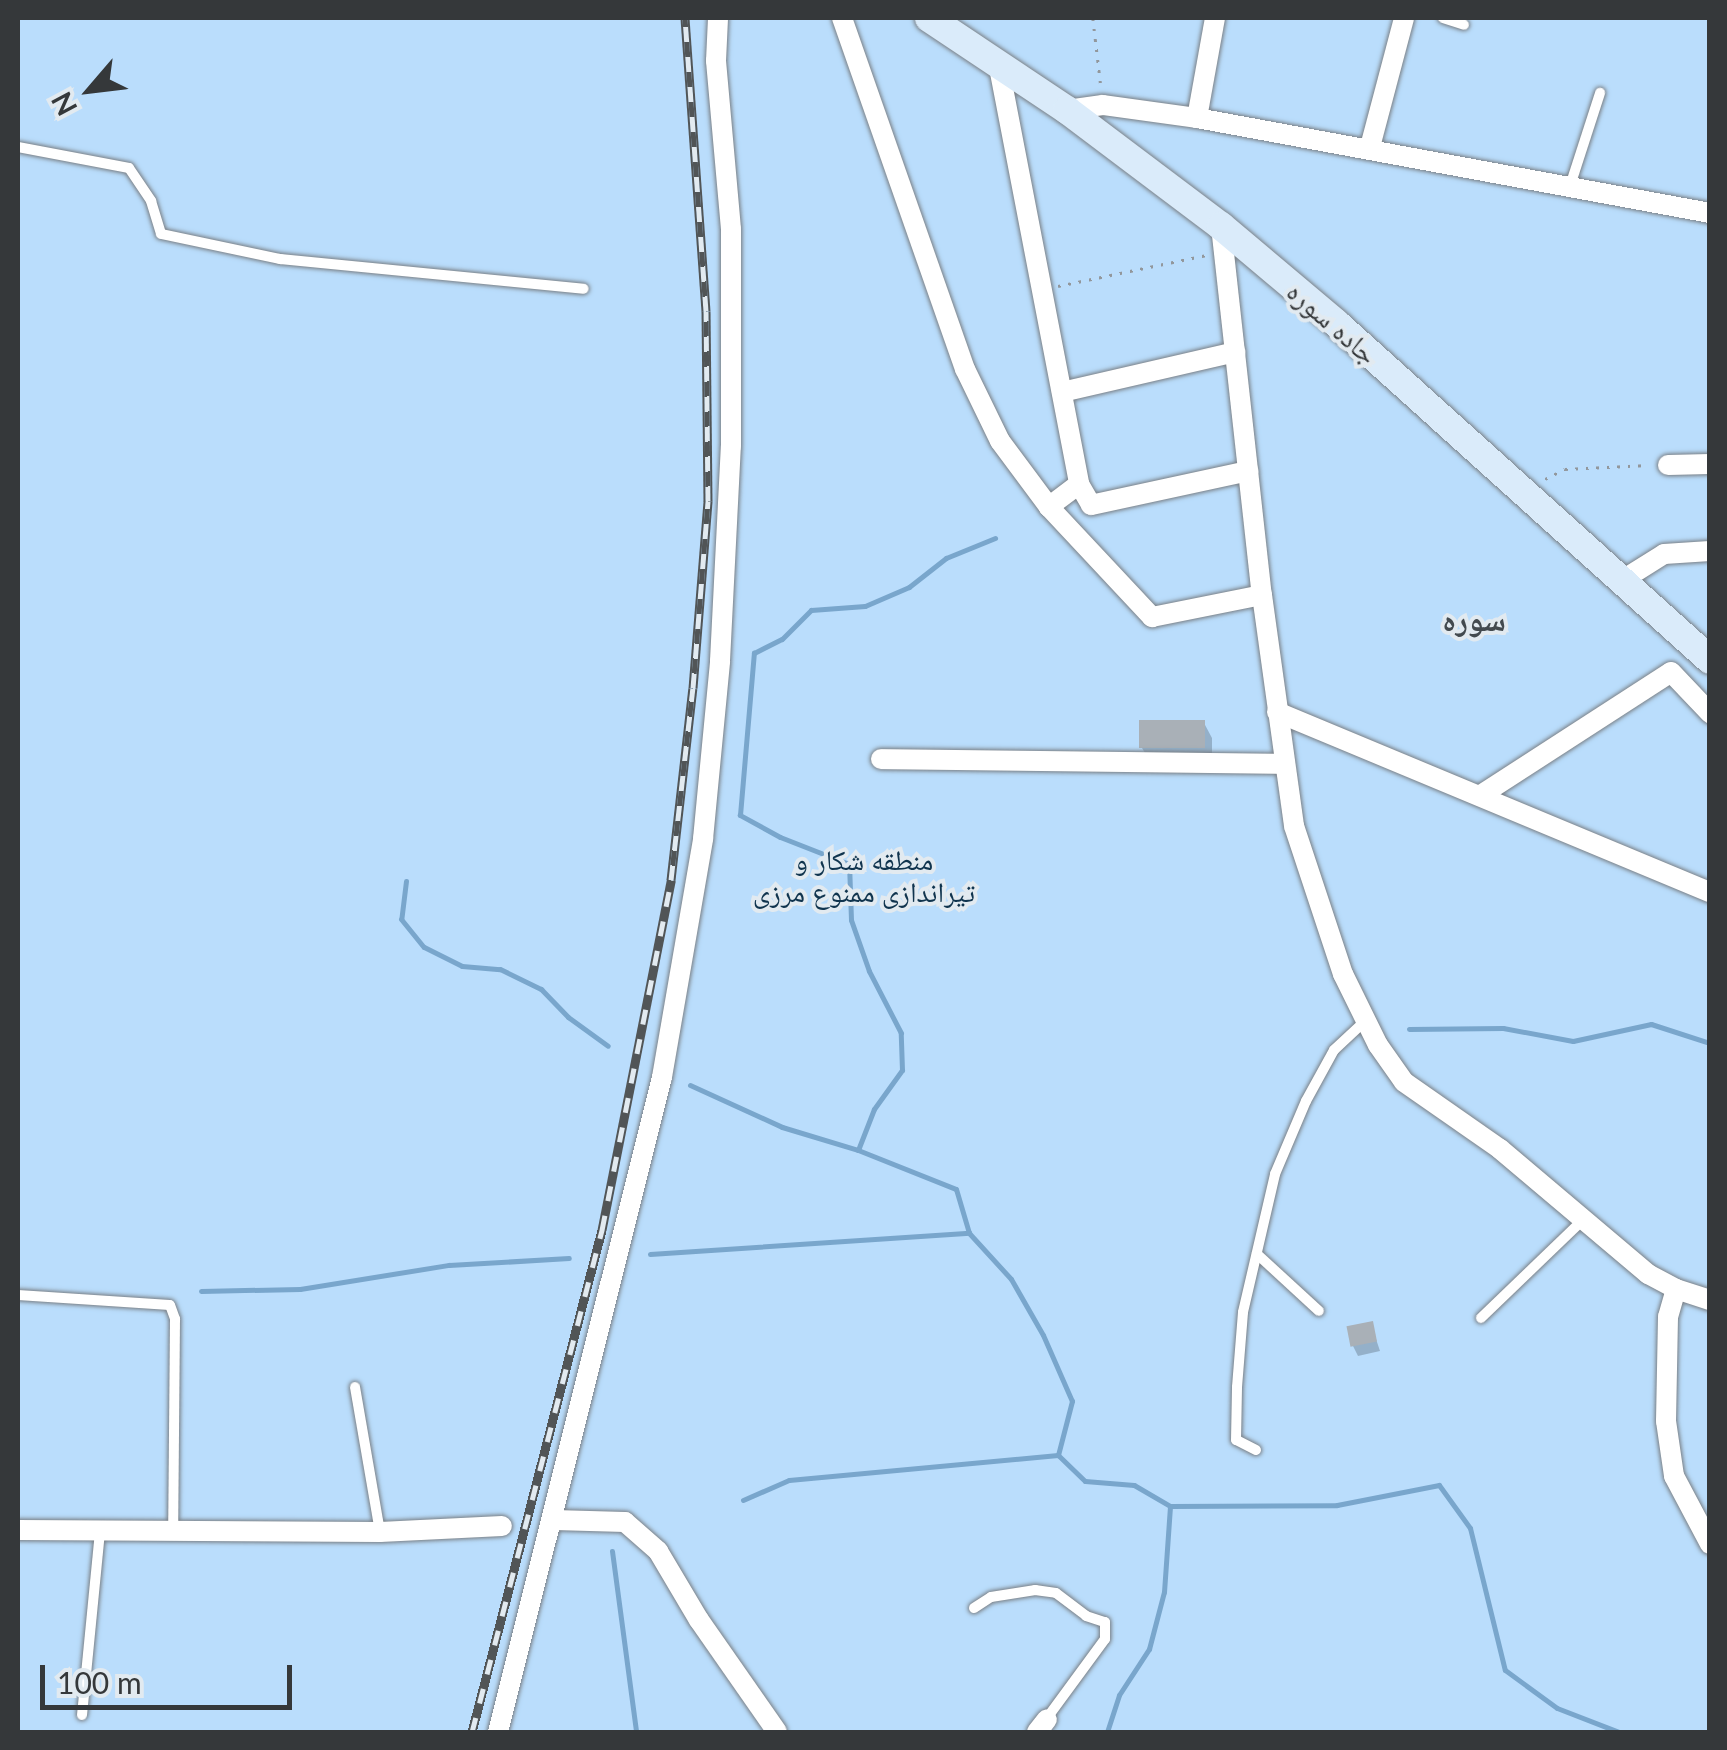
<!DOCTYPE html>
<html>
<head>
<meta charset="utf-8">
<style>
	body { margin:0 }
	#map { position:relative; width:1727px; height:1750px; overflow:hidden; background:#e2eaf0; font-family:Lato,"Noto Naskh Arabic",sans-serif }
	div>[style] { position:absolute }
	.green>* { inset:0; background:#baddfc; transform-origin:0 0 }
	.shadow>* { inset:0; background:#0003 }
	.stream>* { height:5px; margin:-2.5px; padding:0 2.5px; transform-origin:2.5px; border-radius:2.5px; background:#79a6cc }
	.building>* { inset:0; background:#a9b0b7; transform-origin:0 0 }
	.path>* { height:2.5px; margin-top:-1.25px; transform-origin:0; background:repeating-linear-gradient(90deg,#92979c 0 2.5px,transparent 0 10.5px) }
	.roads { filter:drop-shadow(0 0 2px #7a8086) drop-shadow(0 0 2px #7a8086) }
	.lane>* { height:10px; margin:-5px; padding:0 5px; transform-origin:5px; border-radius:5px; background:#fff }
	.street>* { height:20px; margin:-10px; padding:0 10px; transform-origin:10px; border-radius:10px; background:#fff }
	.secondary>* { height:28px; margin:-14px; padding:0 14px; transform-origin:14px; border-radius:14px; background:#daebfa }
	.rail>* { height:9px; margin-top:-4.5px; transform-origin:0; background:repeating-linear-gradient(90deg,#e2eaf0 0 15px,#515557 0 30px); box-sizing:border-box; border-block:2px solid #515557 }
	span { translate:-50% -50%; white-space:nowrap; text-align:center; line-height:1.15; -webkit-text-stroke:8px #e2eaf0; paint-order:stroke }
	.street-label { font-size:28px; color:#35383a }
	.park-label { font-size:28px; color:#10344e }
	.quarter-label { font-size:32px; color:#434a4f; font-weight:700 }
	.frame { position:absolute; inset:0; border:20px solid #35383a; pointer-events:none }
	.north { position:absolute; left:40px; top:40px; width:100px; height:100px; -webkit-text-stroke:8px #e2eaf0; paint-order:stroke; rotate:242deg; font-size:28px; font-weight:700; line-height:40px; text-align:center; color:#35383a }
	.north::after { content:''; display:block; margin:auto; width:35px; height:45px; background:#35383a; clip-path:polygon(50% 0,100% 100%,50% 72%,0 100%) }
	.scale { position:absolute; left:40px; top:1665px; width:252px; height:45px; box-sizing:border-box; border:5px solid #35383a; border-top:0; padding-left:12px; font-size:30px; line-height:35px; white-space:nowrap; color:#35383a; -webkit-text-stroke:8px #e2eaf0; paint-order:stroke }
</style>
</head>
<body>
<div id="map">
	<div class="green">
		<div style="left:18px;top:18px;width:1691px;height:1714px"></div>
	</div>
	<div class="shadow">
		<div style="clip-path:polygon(1204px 723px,1212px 738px,1212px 763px,1151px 763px,1142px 748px)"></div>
		<div style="clip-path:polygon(1371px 1324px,1380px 1351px,1358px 1356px,1353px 1346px)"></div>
	</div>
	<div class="stream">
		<div style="left:406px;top:881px;width:38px;rotate:97deg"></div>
		<div style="left:401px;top:919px;width:36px;rotate:51deg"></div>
		<div style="left:424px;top:947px;width:42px;rotate:26.6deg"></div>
		<div style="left:462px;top:966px;width:38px;rotate:5deg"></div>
		<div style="left:500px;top:969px;width:46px;rotate:26deg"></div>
		<div style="left:541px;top:989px;width:39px;rotate:46deg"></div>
		<div style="left:568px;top:1017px;width:49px;rotate:35.9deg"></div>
		<div style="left:1409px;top:1029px;width:94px;rotate:-0.6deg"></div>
		<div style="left:1503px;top:1028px;width:71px;rotate:10.5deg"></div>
		<div style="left:1573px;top:1041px;width:80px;rotate:-12.3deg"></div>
		<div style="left:1651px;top:1024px;width:62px;rotate:17.9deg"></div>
		<div style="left:690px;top:1085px;width:101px;rotate:24.5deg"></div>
		<div style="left:782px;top:1127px;width:79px;rotate:16.8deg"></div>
		<div style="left:858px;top:1150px;width:105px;rotate:21.7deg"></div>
		<div style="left:956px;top:1189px;width:46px;rotate:73.5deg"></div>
		<div style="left:969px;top:1233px;width:62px;rotate:47.6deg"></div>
		<div style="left:1011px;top:1279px;width:64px;rotate:60.3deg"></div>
		<div style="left:1043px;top:1335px;width:72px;rotate:66.3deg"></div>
		<div style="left:1072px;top:1401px;width:56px;rotate:104.5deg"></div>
		<div style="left:1058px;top:1455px;width:37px;rotate:44deg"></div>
		<div style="left:1085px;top:1481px;width:49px;rotate:4.7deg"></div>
		<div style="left:1134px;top:1485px;width:42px;rotate:30.3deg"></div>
		<div style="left:1170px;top:1506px;width:167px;rotate:-0.3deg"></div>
		<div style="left:1337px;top:1505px;width:104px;rotate:-11.1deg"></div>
		<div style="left:1439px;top:1485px;width:53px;rotate:54.2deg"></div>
		<div style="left:1470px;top:1528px;width:146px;rotate:76.2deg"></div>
		<div style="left:1505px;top:1670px;width:64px;rotate:36.2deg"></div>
		<div style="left:1557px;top:1708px;width:66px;rotate:21.2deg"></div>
		<div style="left:858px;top:1150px;width:44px;rotate:-68.7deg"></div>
		<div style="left:874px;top:1109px;width:48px;rotate:-54.3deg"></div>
		<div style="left:902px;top:1070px;width:37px;rotate:-92deg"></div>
		<div style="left:901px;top:1033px;width:70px;rotate:-117.3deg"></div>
		<div style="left:869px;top:971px;width:54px;rotate:-109.4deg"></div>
		<div style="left:851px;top:920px;width:56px;rotate:-92deg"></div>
		<div style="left:849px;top:864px;width:74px;rotate:-158.6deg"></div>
		<div style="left:780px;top:837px;width:46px;rotate:-151.2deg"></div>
		<div style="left:740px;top:815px;width:163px;rotate:-85.1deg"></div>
		<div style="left:754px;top:653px;width:31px;rotate:-27deg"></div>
		<div style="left:782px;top:639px;width:41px;rotate:-45deg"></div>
		<div style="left:811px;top:610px;width:54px;rotate:-4.2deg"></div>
		<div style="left:865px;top:606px;width:48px;rotate:-23.4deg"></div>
		<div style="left:909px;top:587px;width:47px;rotate:-38.1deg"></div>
		<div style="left:946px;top:558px;width:53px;rotate:-22.2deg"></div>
		<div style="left:650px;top:1254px;width:320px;rotate:-3.8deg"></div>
		<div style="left:201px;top:1291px;width:99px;rotate:-1.2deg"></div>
		<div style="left:300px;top:1289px;width:151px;rotate:-9.2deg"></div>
		<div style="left:449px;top:1265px;width:120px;rotate:-3.3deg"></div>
		<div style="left:743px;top:1500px;width:50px;rotate:-23.5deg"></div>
		<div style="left:789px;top:1480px;width:270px;rotate:-5.3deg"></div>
		<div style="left:612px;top:1551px;width:183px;rotate:82.4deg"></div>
		<div style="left:1107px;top:1732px;width:39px;rotate:-72deg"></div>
		<div style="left:1119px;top:1695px;width:55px;rotate:-56.9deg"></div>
		<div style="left:1149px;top:1649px;width:59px;rotate:-75.3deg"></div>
		<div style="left:1164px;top:1592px;width:86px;rotate:-86deg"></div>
	</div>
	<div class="building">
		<div style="left:1139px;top:720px;width:66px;height:28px"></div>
		<div style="left:1373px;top:1321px;width:21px;height:27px;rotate:79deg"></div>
	</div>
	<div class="path">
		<div style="left:1093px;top:18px;width:68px;rotate:83.3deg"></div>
		<div style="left:1058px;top:286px;width:152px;rotate:-11.8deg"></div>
		<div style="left:1545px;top:479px;width:22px;rotate:-27deg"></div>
		<div style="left:1565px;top:469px;width:84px;rotate:-2.7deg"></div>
	</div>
	<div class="roads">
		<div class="lane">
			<div style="left:1443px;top:18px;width:22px;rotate:18deg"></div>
			<div style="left:18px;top:147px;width:113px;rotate:10.7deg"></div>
			<div style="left:129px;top:168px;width:40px;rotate:56deg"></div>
			<div style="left:151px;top:201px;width:34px;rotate:73deg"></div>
			<div style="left:161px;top:234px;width:122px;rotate:11.9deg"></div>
			<div style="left:280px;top:259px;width:305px;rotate:5.6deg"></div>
			<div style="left:1570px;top:186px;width:98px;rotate:-72.1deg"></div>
			<div style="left:1257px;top:1254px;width:84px;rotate:42.6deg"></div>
			<div style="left:18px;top:1295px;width:152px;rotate:3.8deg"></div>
			<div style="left:170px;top:1305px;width:15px;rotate:70deg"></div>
			<div style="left:175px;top:1319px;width:211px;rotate:90.5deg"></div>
			<div style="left:1481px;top:1318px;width:144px;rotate:-43.9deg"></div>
			<div style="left:355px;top:1387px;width:146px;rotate:80.2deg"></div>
			<div style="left:1256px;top:1450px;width:22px;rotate:-153deg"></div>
			<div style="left:1236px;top:1440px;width:53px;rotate:-88.9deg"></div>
			<div style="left:1237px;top:1387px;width:75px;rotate:-85.4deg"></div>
			<div style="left:1243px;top:1312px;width:142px;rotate:-76.9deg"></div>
			<div style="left:1275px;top:1174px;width:79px;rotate:-67deg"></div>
			<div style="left:1306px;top:1101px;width:58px;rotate:-61.2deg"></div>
			<div style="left:1334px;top:1050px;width:42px;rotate:-43.1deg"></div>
			<div style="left:974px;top:1608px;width:20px;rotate:-33deg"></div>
			<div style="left:991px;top:1597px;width:45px;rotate:-9deg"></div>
			<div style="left:1035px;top:1590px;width:21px;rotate:8deg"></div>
			<div style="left:1056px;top:1593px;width:38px;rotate:37deg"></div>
			<div style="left:1086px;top:1616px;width:20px;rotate:18deg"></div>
			<div style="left:1105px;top:1622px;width:17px;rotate:90deg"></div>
			<div style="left:1105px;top:1639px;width:98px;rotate:126.3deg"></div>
			<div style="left:82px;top:1715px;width:185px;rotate:-84.4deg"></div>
		</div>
		<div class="street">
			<div style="left:842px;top:18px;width:372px;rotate:70.7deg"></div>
			<div style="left:965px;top:369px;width:80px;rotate:64.1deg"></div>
			<div style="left:1000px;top:441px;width:82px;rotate:53.4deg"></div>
			<div style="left:1049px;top:507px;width:151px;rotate:46.9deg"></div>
			<div style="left:1152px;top:617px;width:112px;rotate:-11.3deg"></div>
			<div style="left:998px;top:62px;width:430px;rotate:79.1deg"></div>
			<div style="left:1079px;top:484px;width:38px;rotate:143deg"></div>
			<div style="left:1067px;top:110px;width:36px;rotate:-8deg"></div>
			<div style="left:1103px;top:105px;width:95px;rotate:7.9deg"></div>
			<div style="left:1197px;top:118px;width:522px;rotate:10.49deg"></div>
			<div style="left:1197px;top:118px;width:102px;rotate:-79.8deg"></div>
			<div style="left:1370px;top:147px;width:133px;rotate:-75.2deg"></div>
			<div style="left:1221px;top:226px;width:371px;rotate:83.7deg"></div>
			<div style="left:1262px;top:595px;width:233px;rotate:82.1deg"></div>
			<div style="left:1294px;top:826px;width:156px;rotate:71.7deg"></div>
			<div style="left:1343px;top:974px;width:79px;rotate:63.8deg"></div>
			<div style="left:1378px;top:1045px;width:45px;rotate:54.9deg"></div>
			<div style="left:1404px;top:1082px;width:117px;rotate:34.9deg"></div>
			<div style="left:1500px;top:1149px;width:194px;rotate:40.2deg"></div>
			<div style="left:1648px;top:1274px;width:32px;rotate:28deg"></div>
			<div style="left:1676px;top:1289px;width:36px;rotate:18deg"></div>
			<div style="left:1062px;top:392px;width:178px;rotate:-13deg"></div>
			<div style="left:1668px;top:465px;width:42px;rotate:-1.4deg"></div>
			<div style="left:1079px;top:484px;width:24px;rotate:60deg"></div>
			<div style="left:1091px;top:505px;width:161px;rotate:-12.2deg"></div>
			<div style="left:1621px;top:581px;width:51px;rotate:-32.1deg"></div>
			<div style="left:1664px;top:554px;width:46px;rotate:-3.7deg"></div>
			<div style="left:1277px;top:712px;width:469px;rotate:22.6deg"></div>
			<div style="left:881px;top:759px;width:404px;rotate:0.7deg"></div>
			<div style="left:1481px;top:795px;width:226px;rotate:-32.9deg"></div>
			<div style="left:1671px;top:672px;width:57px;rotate:46.4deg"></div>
			<div style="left:1676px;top:1289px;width:29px;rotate:106deg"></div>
			<div style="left:1668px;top:1317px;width:104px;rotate:91.1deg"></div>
			<div style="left:1666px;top:1421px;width:56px;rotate:81.7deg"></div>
			<div style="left:1674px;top:1476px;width:77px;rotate:62.1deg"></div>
			<div style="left:554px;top:1520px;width:71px;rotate:1.6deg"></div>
			<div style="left:625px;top:1522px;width:44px;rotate:41.3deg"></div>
			<div style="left:658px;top:1551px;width:80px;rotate:59.3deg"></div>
			<div style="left:699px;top:1620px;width:136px;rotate:55.1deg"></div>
			<div style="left:18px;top:1530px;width:362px;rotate:0.3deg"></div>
			<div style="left:380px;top:1532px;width:122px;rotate:-2.8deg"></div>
			<div style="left:498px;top:1732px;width:675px;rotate:-75.94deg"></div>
			<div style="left:662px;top:1077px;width:242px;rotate:-80.2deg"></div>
			<div style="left:703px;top:839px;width:179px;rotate:-84.5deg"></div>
			<div style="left:720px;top:661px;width:215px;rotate:-87.1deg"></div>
			<div style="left:731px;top:446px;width:217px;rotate:-90deg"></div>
			<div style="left:731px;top:229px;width:169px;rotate:-95.1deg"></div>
			<div style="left:716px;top:61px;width:43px;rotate:-87.3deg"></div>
			<div style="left:1037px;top:1732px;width:16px;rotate:-52deg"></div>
		</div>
		<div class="secondary">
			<div style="left:929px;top:18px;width:166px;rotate:33.7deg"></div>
			<div style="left:1067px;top:110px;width:193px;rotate:37deg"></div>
			<div style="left:1221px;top:226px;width:150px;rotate:40.1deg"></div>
			<div style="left:1336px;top:323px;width:503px;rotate:42.02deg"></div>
		</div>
	</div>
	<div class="rail">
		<div style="left:472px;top:1732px;width:519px;rotate:-75.48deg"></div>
		<div style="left:602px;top:1230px;width:357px;rotate:-78.8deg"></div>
		<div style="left:671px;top:880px;width:193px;rotate:-83.5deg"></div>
		<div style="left:693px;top:688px;width:188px;rotate:-85.4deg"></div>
		<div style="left:708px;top:501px;width:190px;rotate:-90.6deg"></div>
		<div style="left:706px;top:311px;width:294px;rotate:-94.1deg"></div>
	</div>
	<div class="street-label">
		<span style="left:1333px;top:322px;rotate:41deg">جاده سوره</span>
	</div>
	<div class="park-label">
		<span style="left:864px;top:875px">منطقه شکار و<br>تیراندازی ممنوع مرزی</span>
	</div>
	<div class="quarter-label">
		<span style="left:1474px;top:619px">سوره</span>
	</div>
	<div class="frame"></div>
	<div class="north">N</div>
	<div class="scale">100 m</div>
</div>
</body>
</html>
